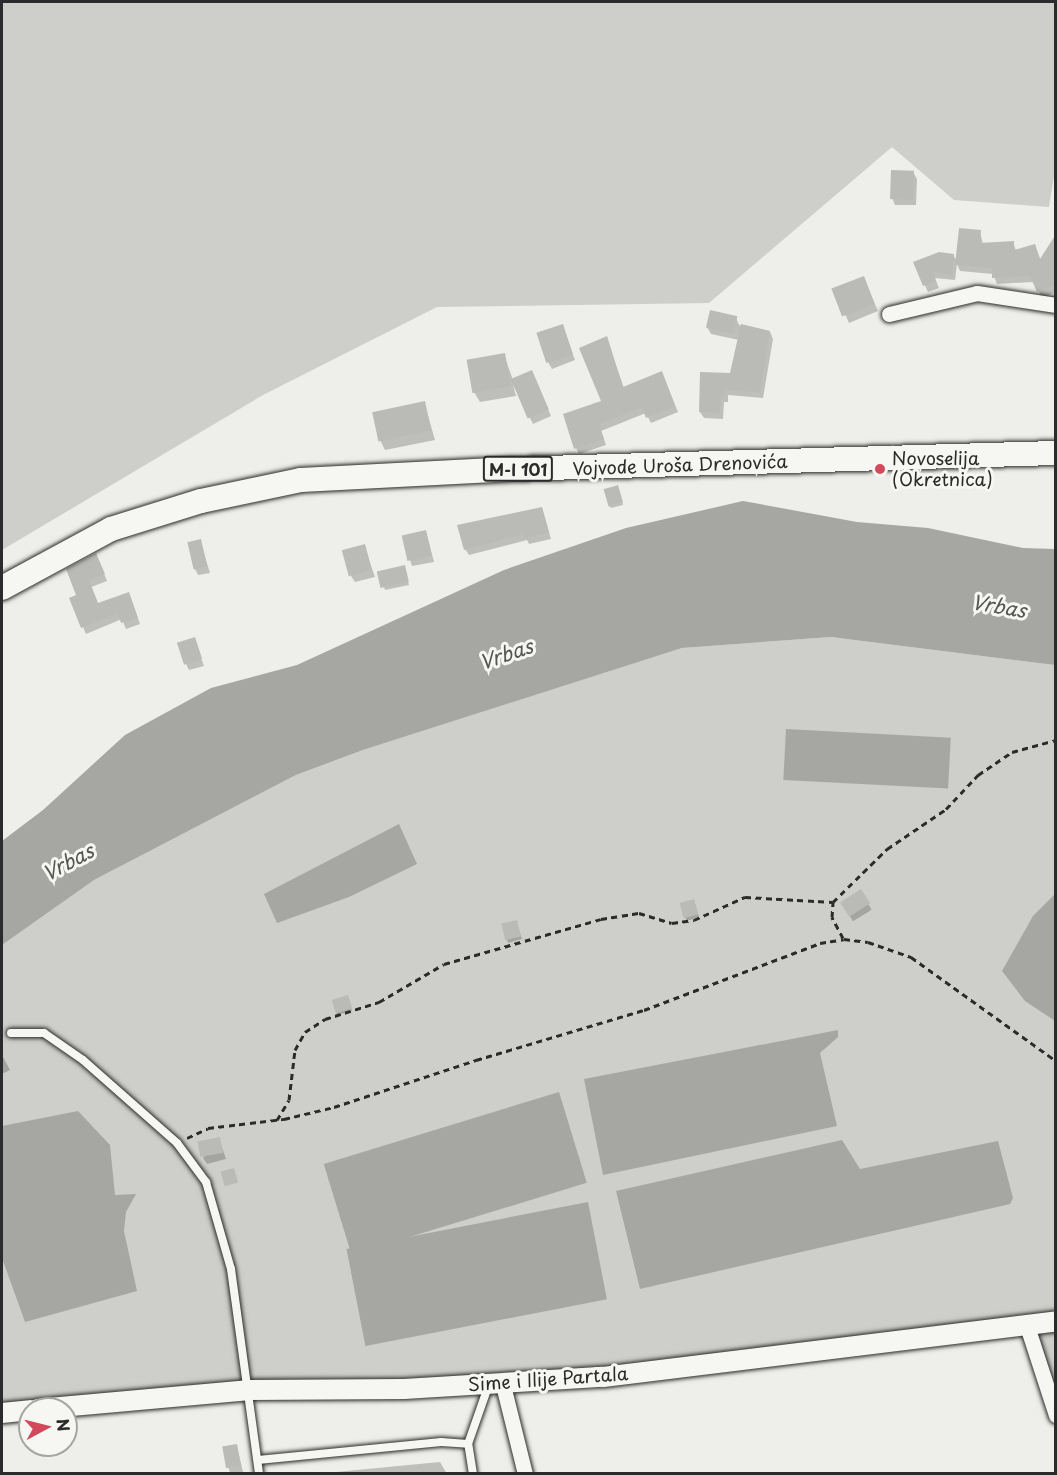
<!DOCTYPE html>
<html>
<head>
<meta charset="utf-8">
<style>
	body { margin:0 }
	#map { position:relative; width:1057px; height:1475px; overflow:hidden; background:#eeeeea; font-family:"Playpen Sans",sans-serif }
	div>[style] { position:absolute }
	.green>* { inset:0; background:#cececa }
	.water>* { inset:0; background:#a6a6a3; transform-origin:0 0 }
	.shadow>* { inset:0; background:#0003; transform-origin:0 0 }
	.building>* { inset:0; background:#babab7; transform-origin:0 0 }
	.path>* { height:3px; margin-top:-1.5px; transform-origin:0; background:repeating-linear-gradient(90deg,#2b2b2b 0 6px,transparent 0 10.5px) }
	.roads { filter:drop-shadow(0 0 2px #2b2b2b) drop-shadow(0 0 2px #2b2b2b) }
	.service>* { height:8px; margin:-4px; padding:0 4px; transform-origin:4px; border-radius:4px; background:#f6f6f2 }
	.minor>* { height:15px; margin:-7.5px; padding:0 7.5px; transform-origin:7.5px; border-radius:7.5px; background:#f6f6f2 }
	.tertiary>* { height:20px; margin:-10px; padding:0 10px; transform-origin:10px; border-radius:10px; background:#f6f6f2 }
	.primary>* { height:24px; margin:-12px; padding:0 12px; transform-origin:12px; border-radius:12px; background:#f6f6f2 }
	.dots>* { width:16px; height:16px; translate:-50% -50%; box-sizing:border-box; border:3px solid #f6f6f2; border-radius:50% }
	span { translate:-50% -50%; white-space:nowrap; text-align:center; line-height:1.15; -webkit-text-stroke:6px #f6f6f2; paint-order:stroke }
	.shield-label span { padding:2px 4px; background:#f6f6f2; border:2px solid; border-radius:4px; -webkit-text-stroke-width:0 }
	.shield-label { font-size:16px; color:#2b2b2b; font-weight:700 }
	.poi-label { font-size:18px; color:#2b2b2b }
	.left { translate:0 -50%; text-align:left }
	.street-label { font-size:18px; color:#2b2b2b }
	.water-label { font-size:20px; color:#565655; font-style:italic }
	.frame { position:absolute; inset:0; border:3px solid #2b2b2b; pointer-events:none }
	.north { position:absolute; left:18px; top:1397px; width:60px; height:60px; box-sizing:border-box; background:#f6f6f2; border:2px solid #a5a5a2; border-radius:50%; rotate:83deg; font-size:16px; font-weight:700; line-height:24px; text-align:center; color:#2b2b2b }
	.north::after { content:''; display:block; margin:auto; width:21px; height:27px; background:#d1495b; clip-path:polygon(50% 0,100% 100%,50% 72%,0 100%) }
</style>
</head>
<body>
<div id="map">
	<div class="green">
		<div style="clip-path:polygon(2px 2px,1055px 2px,1056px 164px,1049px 207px,954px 200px,892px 147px,709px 303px,437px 307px,263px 395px,2px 550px)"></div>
		<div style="clip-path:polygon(831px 637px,1055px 665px,1055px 1415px,1027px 1327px,755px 1361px,2px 1413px,2px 945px,92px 881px,296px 775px,363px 750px,682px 648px)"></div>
	</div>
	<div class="water">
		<div style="clip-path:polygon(743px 501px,857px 522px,928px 528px,1023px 548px,1055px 549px,1055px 665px,831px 637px,682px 648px,363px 750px,296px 775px,94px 880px,2px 945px,2px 841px,43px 810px,125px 735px,211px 688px,297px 665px,504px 570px,626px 528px)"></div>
		<div style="left:786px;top:729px;width:165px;height:51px;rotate:3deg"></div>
		<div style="clip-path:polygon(399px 824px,417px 864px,349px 897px,277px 923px,264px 894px)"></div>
		<div style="clip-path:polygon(1055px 894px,1055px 1021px,1025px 1001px,1002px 971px,1033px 916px)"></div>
		<div style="clip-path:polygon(838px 1030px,838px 1037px,820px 1053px,837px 1126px,603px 1175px,584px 1079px)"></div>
		<div style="left:559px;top:1092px;width:95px;height:246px;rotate:73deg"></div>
		<div style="clip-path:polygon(78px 1111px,110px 1145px,115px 1195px,136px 1194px,126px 1212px,124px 1231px,137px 1291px,25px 1322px,2px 1258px,2px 1126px)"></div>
		<div style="clip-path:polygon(842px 1140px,860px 1169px,998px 1141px,1013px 1198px,1010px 1204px,640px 1289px,616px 1191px)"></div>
		<div style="left:588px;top:1202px;width:99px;height:246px;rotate:79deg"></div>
	</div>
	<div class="shadow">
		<div style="clip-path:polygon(913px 172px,917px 179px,916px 205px,895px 205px,892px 198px)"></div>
		<div style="clip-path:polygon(980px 232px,983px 244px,1013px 242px,1016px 251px,1035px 246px,1041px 261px,1056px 275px,1056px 292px,1042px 298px,1034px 282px,997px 284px,993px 274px,960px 271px,957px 264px,955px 280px,935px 278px,939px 288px,928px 292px,915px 263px,953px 255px,957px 261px)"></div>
		<div style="clip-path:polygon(866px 284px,878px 311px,849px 323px,834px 290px)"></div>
		<div style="clip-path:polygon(736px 318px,739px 325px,770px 332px,773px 339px,763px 398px,728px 395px,728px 402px,724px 402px,723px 419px,704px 418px,700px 412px,731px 375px,739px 340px,711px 334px,707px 327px)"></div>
		<div style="clip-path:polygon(565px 332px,575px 360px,552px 369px,548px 362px)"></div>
		<div style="clip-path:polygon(606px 338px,624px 388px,665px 380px,678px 412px,651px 423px,646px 413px,601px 431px,606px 445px,579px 454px,576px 448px,603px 402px)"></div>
		<div style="clip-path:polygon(504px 355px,513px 380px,532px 372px,551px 416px,533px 424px,513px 384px,516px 396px,480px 402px,474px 392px)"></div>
		<div style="clip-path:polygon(424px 402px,435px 440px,385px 450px,380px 440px)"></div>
		<div style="clip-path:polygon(619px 489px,623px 505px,611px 508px,609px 505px)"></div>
		<div style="clip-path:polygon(542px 508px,551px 539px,529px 544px,527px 540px,469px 555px,465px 549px)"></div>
		<div style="clip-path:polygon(426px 532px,434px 562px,412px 566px,403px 537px)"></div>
		<div style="clip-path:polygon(200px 541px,210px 573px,198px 575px,195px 569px)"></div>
		<div style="clip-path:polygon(364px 546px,375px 577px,355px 582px,351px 576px)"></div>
		<div style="clip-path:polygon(99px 561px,107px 581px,91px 587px,98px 604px,129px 594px,140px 624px,126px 629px,122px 619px,86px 634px,71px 599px,78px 596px)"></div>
		<div style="clip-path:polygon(405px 569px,409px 585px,385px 590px,379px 572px)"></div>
		<div style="clip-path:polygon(194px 639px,204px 666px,189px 670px,186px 664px)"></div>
		<div style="left:860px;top:891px;width:22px;height:22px;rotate:58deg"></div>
		<div style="left:694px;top:900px;width:18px;height:13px;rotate:74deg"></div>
		<div style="clip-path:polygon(517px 924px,522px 939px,508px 943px,507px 940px)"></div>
		<div style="clip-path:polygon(349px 999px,352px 1011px,337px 1015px,336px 1012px)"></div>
		<div style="clip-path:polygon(2px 1055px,10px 1070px,2px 1074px)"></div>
		<div style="clip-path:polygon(219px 1139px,226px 1159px,207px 1164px,203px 1158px)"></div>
		<div style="left:237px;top:1446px;width:27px;height:13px;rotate:77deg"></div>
		<div style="clip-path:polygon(440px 1462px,447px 1474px,315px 1474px)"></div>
	</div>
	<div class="building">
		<div style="left:891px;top:170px;width:23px;height:29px;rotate:2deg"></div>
		<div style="clip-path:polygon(959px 228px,981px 230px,980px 243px,1014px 241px,1014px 250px,1035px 244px,1040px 259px,1056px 234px,1056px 284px,1037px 292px,1030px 276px,992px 278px,992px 268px,955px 265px)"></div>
		<div style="clip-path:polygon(939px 252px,954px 254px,952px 275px,933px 272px,936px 281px,923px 286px,913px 262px)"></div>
		<div style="left:864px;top:276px;width:30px;height:35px;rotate:69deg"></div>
		<div style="left:710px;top:310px;width:28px;height:18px;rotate:13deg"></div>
		<div style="left:563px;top:324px;width:32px;height:28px;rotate:72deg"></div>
		<div style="clip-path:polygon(741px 324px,770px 331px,760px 392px,725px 390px,725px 396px,721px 396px,720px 413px,699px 412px,700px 372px,730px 373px)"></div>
		<div style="clip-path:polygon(607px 336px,623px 387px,662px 371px,675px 406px,646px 418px,642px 407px,599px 424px,604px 439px,574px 449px,563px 414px,601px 401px,579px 348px)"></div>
		<div style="left:505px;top:353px;width:34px;height:39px;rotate:80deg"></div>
		<div style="left:532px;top:370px;width:43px;height:23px;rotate:67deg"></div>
		<div style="left:425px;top:401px;width:30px;height:54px;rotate:78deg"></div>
		<div style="left:618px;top:485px;width:18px;height:15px;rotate:74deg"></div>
		<div style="clip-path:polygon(542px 507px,549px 532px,524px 538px,523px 534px,464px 550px,457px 525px)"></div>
		<div style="left:426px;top:530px;width:26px;height:25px;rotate:77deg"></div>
		<div style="left:201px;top:539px;width:28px;height:14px;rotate:77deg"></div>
		<div style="left:365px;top:544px;width:27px;height:24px;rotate:75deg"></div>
		<div style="clip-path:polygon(96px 553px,105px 574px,89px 580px,98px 603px,129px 592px,138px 618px,121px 623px,118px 613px,81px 628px,69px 598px,76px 595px,66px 569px)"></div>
		<div style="left:405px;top:565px;width:17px;height:29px;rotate:77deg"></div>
		<div style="left:195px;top:637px;width:23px;height:19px;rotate:72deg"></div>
		<div style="left:861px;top:889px;width:17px;height:25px;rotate:57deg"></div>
		<div style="left:694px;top:899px;width:16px;height:15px;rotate:75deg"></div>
		<div style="left:517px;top:920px;width:17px;height:16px;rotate:77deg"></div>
		<div style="left:348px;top:995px;width:14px;height:17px;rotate:73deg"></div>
		<div style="left:220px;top:1137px;width:16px;height:23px;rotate:79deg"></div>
		<div style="left:234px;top:1168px;width:15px;height:14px;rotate:74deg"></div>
		<div style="left:237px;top:1444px;width:22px;height:15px;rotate:80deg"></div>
	</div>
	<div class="path">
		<div style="left:843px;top:938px;width:24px;rotate:-118deg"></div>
		<div style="left:832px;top:917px;width:15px;rotate:-86deg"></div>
		<div style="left:833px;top:902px;width:76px;rotate:-44.5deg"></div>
		<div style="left:887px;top:849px;width:71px;rotate:-34.1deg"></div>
		<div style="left:946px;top:809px;width:47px;rotate:-46.7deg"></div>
		<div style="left:978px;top:775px;width:41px;rotate:-34.1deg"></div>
		<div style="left:1012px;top:752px;width:46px;rotate:-15.3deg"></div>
		<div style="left:277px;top:1120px;width:23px;rotate:-59deg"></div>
		<div style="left:289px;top:1100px;width:50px;rotate:-83.2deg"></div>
		<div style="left:295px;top:1050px;width:21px;rotate:-61deg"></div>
		<div style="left:305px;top:1032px;width:24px;rotate:-33deg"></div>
		<div style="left:325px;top:1019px;width:57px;rotate:-17.5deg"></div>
		<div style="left:379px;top:1002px;width:75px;rotate:-30.3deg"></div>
		<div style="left:444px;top:964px;width:163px;rotate:-16deg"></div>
		<div style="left:601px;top:919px;width:38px;rotate:-9deg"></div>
		<div style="left:639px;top:913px;width:34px;rotate:17deg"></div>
		<div style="left:672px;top:923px;width:22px;rotate:-8deg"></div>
		<div style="left:694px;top:920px;width:56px;rotate:-24.3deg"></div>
		<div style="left:745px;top:897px;width:88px;rotate:3.3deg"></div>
		<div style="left:187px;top:1138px;width:23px;rotate:-25deg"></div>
		<div style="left:208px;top:1128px;width:77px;rotate:-6.8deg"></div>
		<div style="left:284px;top:1119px;width:51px;rotate:-13.5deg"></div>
		<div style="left:334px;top:1107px;width:150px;rotate:-18.3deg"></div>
		<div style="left:476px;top:1060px;width:175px;rotate:-16.6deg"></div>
		<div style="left:644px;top:1010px;width:188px;rotate:-20.8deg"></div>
		<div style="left:820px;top:943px;width:24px;rotate:-9deg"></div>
		<div style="left:844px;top:939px;width:24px;rotate:7deg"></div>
		<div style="left:868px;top:942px;width:46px;rotate:19.2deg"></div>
		<div style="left:911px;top:957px;width:178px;rotate:35.6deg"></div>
	</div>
	<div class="roads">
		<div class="service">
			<div style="left:11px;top:1033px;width:33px"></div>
			<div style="left:44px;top:1033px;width:47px;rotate:34.7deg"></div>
			<div style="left:83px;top:1060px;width:125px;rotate:41.4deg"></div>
			<div style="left:177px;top:1143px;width:49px;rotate:53.4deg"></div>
			<div style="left:206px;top:1182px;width:91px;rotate:74deg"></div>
			<div style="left:231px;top:1269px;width:207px;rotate:82.2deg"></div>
			<div style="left:258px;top:1460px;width:184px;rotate:-5.6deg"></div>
			<div style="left:441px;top:1442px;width:27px;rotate:4deg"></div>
			<div style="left:473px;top:1474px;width:30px;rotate:-99deg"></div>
			<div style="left:468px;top:1444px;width:60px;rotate:-70.7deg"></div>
		</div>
		<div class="minor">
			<div style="left:889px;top:314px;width:90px;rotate:-13.4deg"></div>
			<div style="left:977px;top:293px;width:80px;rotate:8.6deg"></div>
			<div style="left:1027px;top:1326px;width:94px;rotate:72deg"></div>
			<div style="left:502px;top:1381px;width:96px;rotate:76.1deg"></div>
		</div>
		<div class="tertiary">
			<div style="left:38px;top:1409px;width:213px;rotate:-5.1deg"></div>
			<div style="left:250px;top:1390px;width:154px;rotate:-0.4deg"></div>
			<div style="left:404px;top:1389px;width:199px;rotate:-3.5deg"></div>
			<div style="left:603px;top:1377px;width:456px;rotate:-7deg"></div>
			<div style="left:2px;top:1413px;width:28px;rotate:-6deg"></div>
		</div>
		<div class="primary">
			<div style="left:2px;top:588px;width:124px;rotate:-28.4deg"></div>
			<div style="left:111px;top:529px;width:94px;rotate:-17.3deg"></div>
			<div style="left:201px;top:501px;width:102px;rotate:-11.9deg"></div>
			<div style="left:301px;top:480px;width:212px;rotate:-3deg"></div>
			<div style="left:513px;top:469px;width:543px;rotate:-1.69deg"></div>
		</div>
	</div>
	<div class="dots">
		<div style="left:880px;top:469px;background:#d1495b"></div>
	</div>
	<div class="shield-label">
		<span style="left:518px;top:469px">M-I 101</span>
	</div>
	<div class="poi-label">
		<span class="left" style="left:892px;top:469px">Novoselija<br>(Okretnica)</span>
	</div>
	<div class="street-label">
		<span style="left:680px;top:465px;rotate:-2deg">Vojvode Uroša Drenovića</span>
		<span style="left:548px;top:1379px;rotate:-4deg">Sime i Ilije Partala</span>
	</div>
	<div class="water-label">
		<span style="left:999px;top:606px;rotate:10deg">Vrbas</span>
		<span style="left:506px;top:654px;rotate:-19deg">Vrbas</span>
		<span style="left:68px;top:862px;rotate:-28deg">Vrbas</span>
	</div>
	<div class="frame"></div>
	<div class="north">N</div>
</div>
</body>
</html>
